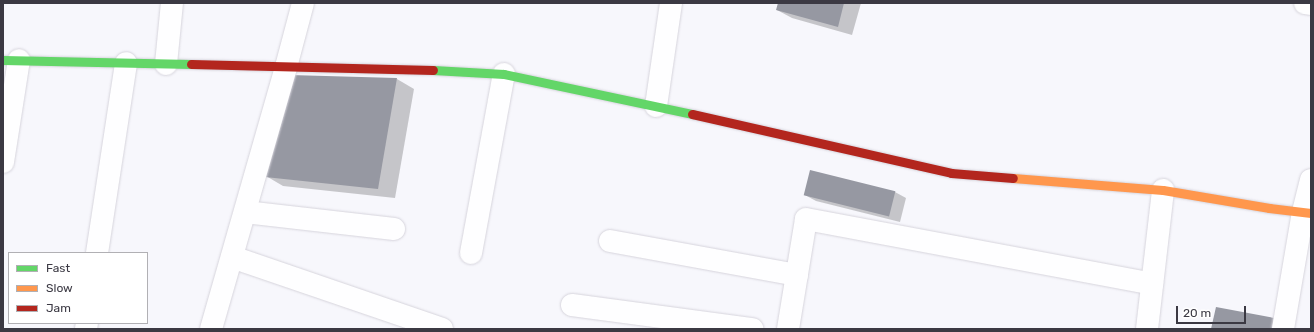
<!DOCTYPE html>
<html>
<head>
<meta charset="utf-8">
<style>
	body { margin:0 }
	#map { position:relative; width:1314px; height:332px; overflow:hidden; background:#f7f7fc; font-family:Rubik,sans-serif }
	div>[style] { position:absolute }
	.shadow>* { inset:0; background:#0003 }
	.building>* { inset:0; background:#9698a2; transform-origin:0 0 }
	.roads { filter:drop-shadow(0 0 1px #d6d4dc) drop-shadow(0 0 1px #d6d4dc) }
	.street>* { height:22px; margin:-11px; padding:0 11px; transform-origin:11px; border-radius:11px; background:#fefeff }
	.fast>* { height:9px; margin:-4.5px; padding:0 4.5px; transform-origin:4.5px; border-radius:4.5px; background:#63d668 }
	.slow>* { height:9px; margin:-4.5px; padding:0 4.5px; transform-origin:4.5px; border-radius:4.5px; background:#ff974d }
	.jam>* { height:9px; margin:-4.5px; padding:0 4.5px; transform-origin:4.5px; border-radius:4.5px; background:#b3261e }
	span { translate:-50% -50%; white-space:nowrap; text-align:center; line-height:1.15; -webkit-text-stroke:4px #fff; paint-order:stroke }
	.frame { position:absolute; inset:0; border:4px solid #3b3943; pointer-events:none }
	.legend { position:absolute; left:8px; top:252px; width:140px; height:72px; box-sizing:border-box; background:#fff; border:1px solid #b1b0b4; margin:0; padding:5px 7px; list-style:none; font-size:12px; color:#3b3943 }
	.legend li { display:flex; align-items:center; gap:8px; height:20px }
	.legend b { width:20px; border:1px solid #b1b0b4 }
	.scale { position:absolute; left:1176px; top:306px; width:70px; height:18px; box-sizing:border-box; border:2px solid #3b3943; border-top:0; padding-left:5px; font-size:12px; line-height:14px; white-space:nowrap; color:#3b3943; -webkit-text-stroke:3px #fff; paint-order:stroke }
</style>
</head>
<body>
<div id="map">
	<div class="shadow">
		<div style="clip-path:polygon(779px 3px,861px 3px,852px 35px,792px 18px,777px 10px)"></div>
		<div style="clip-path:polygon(397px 79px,414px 89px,395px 198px,283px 186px,266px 176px)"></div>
		<div style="clip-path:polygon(895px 192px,906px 198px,900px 222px,816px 201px,805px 195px)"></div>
	</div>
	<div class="building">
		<div style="clip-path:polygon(778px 3px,844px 3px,838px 27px,776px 10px)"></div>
		<div style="clip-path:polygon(290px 75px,397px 78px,378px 189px,265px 177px)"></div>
		<div style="left:810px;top:170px;width:88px;height:26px;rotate:14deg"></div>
		<div style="clip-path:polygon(1216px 307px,1274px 318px,1272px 329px,1211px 329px)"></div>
	</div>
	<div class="roads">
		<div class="street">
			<div style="left:1305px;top:3px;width:6px;rotate:9deg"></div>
			<div style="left:166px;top:64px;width:61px;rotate:-84.4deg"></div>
			<div style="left:656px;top:106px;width:104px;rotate:-81.7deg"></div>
			<div style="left:3px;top:162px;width:103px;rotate:-81.1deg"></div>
			<div style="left:245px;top:212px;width:150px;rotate:6.5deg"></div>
			<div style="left:610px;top:241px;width:190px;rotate:10.3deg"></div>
			<div style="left:97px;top:253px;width:192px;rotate:-81.3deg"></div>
			<div style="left:471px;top:253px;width:182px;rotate:-79.6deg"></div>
			<div style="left:232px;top:257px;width:222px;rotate:18.9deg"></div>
			<div style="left:572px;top:305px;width:182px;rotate:7.6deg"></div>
			<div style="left:86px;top:329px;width:6px;rotate:-81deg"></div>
			<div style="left:211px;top:329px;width:273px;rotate:-74deg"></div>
			<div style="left:286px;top:67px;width:66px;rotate:-75.1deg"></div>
			<div style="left:788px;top:329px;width:111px;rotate:-80.7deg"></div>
			<div style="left:806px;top:219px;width:352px;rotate:10.6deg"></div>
			<div style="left:1147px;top:329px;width:140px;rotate:-83.4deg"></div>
			<div style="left:1283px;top:329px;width:119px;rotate:-80.3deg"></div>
			<div style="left:1303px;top:212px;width:33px;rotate:-76deg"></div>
		</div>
		<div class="fast">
			<div style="left:3px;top:60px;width:188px;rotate:1.2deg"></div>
			<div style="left:433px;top:70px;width:71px;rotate:3.2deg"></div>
			<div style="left:504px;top:74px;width:192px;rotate:12deg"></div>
		</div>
		<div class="slow">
			<div style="left:1013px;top:178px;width:150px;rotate:4.6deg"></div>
			<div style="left:1163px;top:190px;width:108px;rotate:9.6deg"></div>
			<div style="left:1269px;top:208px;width:42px;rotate:6.8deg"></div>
		</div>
		<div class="jam">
			<div style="left:191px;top:64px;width:242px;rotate:1.4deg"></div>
			<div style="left:692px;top:114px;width:266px;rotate:12.8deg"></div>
			<div style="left:951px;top:173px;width:62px;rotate:4.6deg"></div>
		</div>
	</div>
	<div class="frame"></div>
	<ul class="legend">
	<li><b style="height:5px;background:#63d668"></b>Fast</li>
	<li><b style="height:5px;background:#ff974d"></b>Slow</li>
	<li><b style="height:5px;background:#b3261e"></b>Jam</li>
	</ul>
	<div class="scale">20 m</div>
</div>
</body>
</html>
